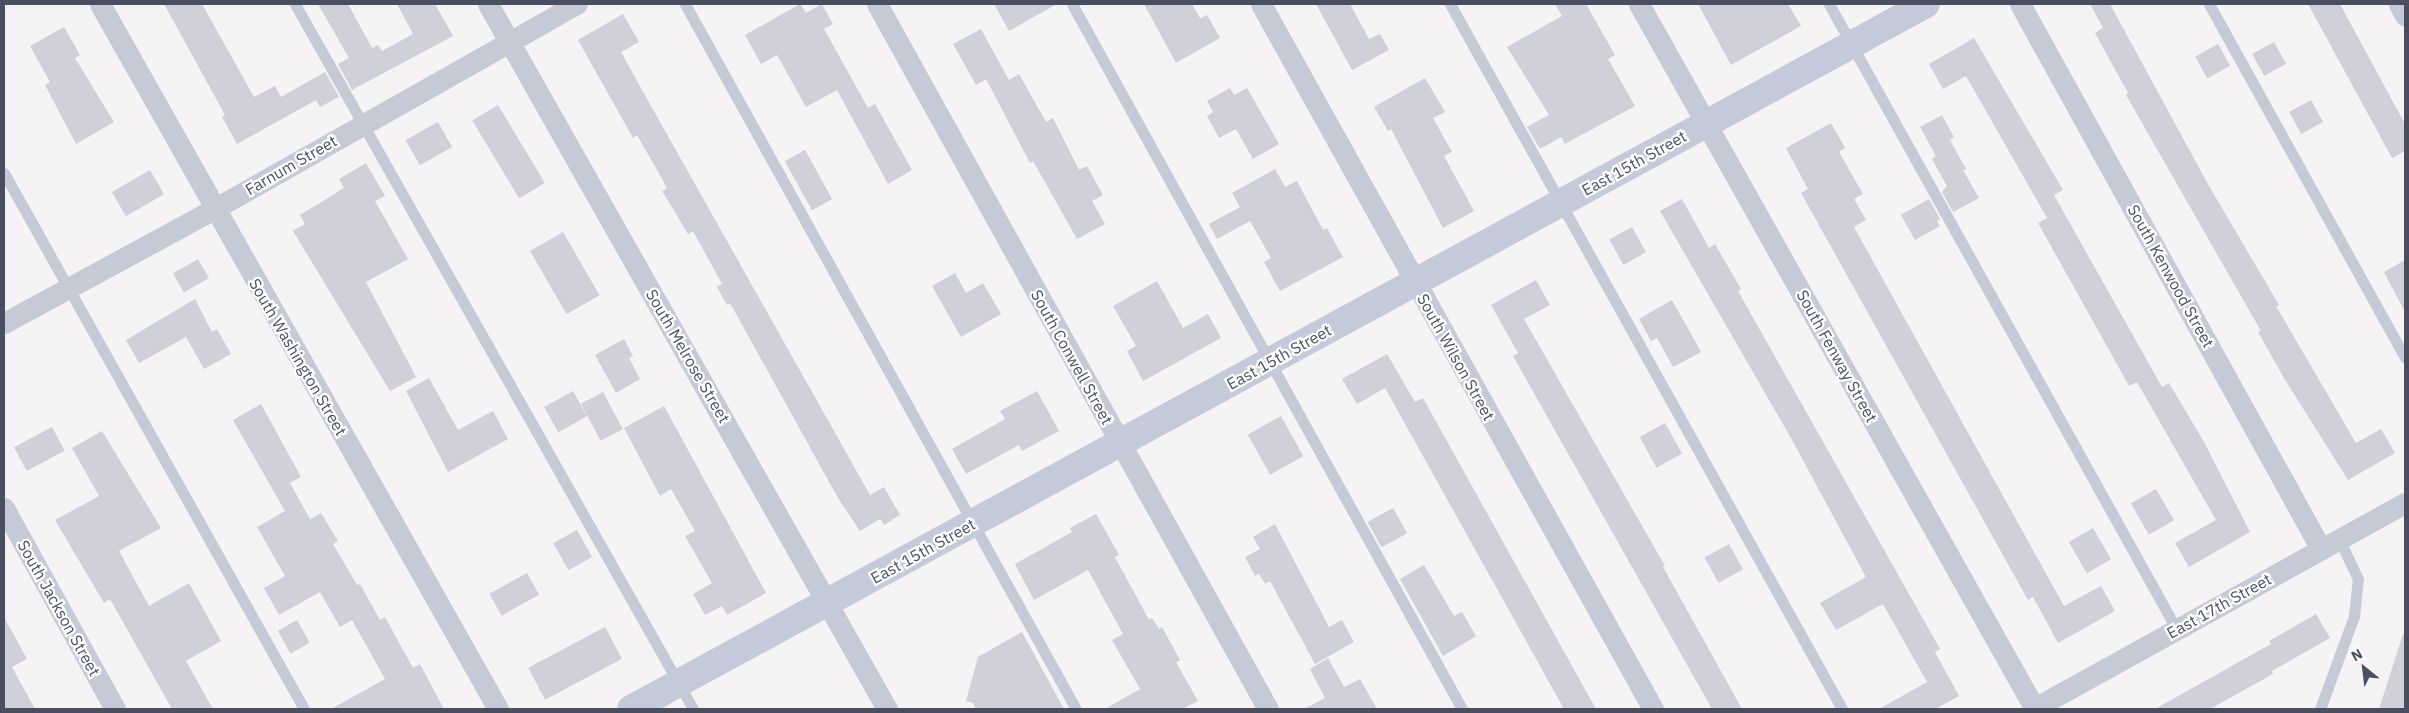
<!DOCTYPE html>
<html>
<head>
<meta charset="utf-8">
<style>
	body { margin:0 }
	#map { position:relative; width:2409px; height:713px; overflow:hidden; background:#f5f3f3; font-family:"IBM Plex Sans",sans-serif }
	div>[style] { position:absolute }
	.building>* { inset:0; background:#cfd0d8; transform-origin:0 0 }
	.lane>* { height:11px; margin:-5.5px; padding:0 5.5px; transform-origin:5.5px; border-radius:5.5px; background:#c6cad7 }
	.street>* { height:21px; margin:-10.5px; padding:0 10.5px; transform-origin:10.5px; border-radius:10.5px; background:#c6cad7 }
	.secondary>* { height:28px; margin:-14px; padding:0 14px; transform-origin:14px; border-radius:14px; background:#c5cadb }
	span { translate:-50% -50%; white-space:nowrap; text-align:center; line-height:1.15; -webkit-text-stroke:4.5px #fff; paint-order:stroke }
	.street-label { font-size:16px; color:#494f61 }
	.frame { position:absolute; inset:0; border:5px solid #494f61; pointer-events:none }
	.north { position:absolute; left:2339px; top:643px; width:50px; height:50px; -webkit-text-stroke:4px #fff; paint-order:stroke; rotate:331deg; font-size:14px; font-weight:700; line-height:20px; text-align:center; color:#494f61 }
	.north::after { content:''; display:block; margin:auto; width:18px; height:22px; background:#494f61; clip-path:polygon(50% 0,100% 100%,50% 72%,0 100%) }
</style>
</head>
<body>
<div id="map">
	<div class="building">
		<div style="clip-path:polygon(164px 4px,202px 4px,254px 97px,275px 86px,281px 97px,325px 72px,339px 97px,320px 107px,316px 100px,237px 144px,222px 117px,225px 115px)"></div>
		<div style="clip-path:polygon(318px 4px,348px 4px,372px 48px,378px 45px,382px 51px,413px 34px,397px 4px,435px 4px,453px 36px,352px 90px,338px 64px,349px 58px)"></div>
		<div style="clip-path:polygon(800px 4px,806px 13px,822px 4px,833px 24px,824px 29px,868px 108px,875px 104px,912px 170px,888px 184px,837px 90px,806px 107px,777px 55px,761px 64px,745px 35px)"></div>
		<div style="clip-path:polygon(994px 4px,1057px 4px,1009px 31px)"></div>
		<div style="clip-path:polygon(1144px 4px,1192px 4px,1200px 18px,1207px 15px,1220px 38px,1176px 63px)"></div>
		<div style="clip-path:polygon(1316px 4px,1350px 4px,1369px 39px,1380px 34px,1389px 50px,1352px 70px)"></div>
		<div style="clip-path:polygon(1555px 4px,1586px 4px,1615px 55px,1608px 59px,1635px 106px,1565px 144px,1561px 137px,1540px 149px,1527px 127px,1549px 115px,1507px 47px,1562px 16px)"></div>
		<div style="clip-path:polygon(1698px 4px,1788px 4px,1801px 26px,1731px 65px)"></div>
		<div style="clip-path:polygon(2090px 4px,2110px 4px,2209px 186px,2279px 305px,2276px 306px,2356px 443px,2381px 429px,2395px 453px,2348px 480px,2284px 378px,2258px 332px,2261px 331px,2126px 95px,2128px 93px,2095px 33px,2103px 28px)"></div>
		<div style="clip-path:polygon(2308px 4px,2340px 4px,2405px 124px,2405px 151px,2392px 158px)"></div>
		<div style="clip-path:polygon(623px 14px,639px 42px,621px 52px,646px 97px,870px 495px,884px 487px,900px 515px,884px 525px,880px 519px,860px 531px,838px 498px,730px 303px,727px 305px,717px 287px,722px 284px,693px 231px,688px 234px,673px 209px,662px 191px,667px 188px,656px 168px,637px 135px,633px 138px,578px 40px)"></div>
		<div style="clip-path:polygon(64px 27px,80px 55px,75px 58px,114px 122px,76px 144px,45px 85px,50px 82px,30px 46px)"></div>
		<div style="clip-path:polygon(981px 29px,1009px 80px,1019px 74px,1046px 122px,1053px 118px,1079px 170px,1087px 166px,1103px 195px,1092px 201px,1105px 224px,1077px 239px,1033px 161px,1030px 163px,986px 79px,976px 85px,953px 44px)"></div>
		<div style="clip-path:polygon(1974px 38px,2063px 190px,2054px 195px,2162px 387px,2169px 383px,2204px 442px,2250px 532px,2189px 567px,2175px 543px,2216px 520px,2137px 382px,2129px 386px,2104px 341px,2038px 223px,2047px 218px,1966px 76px,1943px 89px,1929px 64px)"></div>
		<div style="left:2274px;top:42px;width:25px;height:25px;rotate:61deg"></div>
		<div style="left:2218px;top:44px;width:25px;height:26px;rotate:61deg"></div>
		<div style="clip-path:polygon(1425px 78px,1445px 112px,1433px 118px,1452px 152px,1444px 156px,1474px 211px,1443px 228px,1391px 129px,1388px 131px,1374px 107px)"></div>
		<div style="clip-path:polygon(1230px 88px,1234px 95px,1247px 88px,1279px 144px,1253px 159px,1236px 129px,1219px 138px,1207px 116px,1213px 112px,1207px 101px)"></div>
		<div style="left:2311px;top:100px;width:25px;height:25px;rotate:61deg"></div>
		<div style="left:498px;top:105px;width:91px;height:30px;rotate:59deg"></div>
		<div style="clip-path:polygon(1942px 115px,1954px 137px,1950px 140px,1966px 169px,1963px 170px,1979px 198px,1953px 212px,1942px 192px,1947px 186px,1932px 159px,1936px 156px,1920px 127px)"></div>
		<div style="left:438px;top:122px;width:29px;height:37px;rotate:61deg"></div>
		<div style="clip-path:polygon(1831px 123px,1845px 148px,1839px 152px,1863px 194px,1854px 199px,1866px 220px,1854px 227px,2064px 606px,2101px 586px,2115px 611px,2058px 643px,2033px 597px,2028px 600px,1801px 193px,1808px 189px,1786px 148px)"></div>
		<div style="left:805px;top:150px;width:56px;height:23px;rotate:61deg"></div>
		<div style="clip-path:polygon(366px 163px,385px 196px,375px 201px,408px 259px,366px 282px,416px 377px,390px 391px,293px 231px,305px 224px,300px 215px,344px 188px,339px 179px)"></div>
		<div style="clip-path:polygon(1275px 169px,1285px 187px,1297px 181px,1323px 230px,1327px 228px,1343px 257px,1280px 291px,1264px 262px,1271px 258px,1250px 221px,1217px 239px,1209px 224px,1240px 207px,1232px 193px)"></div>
		<div style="left:150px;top:170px;width:28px;height:44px;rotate:60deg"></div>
		<div style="clip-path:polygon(1682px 199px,1709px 248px,1715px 244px,1741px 289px,1738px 291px,1940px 649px,1935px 652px,1959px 696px,1935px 709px,1879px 709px,1927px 682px,1883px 604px,1836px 630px,1820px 603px,1866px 577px,1791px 438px,1660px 211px)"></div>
		<div style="clip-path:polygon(1929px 199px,1940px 219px,1937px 221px,1940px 226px,1915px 240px,1901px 215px)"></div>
		<div style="left:1632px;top:227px;width:29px;height:26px;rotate:61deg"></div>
		<div style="left:563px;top:232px;width:73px;height:38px;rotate:60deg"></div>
		<div style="left:198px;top:259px;width:22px;height:29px;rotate:60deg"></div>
		<div style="clip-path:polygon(2405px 260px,2405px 312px,2384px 272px)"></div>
		<div style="clip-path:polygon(955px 273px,966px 293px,983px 283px,1001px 314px,961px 337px,932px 286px)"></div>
		<div style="clip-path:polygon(1536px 280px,1550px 305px,1524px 319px,1665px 566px,1663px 567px,1742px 709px,1712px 709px,1513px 356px,1518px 353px,1491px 305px)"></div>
		<div style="clip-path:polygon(1157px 281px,1183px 328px,1208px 314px,1221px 338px,1143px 381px,1127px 351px,1136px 346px,1113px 306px)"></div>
		<div style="clip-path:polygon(195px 299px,212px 332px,217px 329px,231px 354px,204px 369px,186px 337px,139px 363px,126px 340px)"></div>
		<div style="clip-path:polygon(1672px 300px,1701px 352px,1673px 367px,1657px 338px,1651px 341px,1639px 319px)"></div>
		<div style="clip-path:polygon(624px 339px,633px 356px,629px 358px,640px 379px,616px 393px,595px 355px)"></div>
		<div style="clip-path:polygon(1387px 354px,1415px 402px,1423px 398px,1596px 709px,1564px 709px,1385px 388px,1357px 404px,1342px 379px)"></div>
		<div style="clip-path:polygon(429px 378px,458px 430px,493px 411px,508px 439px,448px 472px,406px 391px)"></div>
		<div style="left:573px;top:391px;width:29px;height:33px;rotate:61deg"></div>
		<div style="clip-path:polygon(1037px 391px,1059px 431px,1022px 451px,1019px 445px,966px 474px,952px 449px,1005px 419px,1000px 411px)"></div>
		<div style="left:603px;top:392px;width:42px;height:25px;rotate:62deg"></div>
		<div style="clip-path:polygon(261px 404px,301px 477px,290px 483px,310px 519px,321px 513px,338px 541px,333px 544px,357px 585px,360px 584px,380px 620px,385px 617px,413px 668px,420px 664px,444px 709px,331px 709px,385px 679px,352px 620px,340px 627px,320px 592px,279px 615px,264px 588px,285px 576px,257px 527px,285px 511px,233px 420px)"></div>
		<div style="clip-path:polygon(664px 406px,766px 593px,727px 615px,722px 606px,705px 615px,693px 594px,712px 583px,685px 536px,695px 531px,671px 489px,660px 496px,624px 428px)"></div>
		<div style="left:1281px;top:416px;width:46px;height:38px;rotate:61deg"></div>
		<div style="left:1665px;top:423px;width:35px;height:29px;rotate:61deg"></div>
		<div style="left:52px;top:427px;width:27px;height:43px;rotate:62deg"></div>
		<div style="clip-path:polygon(102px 431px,161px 528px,119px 551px,149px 606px,189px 583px,221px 641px,186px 661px,213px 709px,172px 709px,110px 599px,104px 603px,55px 520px,99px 496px,72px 448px)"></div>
		<div style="left:2156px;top:489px;width:36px;height:29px;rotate:60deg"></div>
		<div style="left:1393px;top:508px;width:29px;height:29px;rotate:61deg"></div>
		<div style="clip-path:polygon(1096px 514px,1119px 555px,1115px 557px,1149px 620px,1152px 618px,1159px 629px,1162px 627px,1180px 660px,1176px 662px,1198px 701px,1182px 709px,1105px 709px,1140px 689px,1112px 640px,1123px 634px,1088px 570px,1034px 600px,1015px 564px,1072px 532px,1070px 528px)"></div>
		<div style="clip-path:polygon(1275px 524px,1329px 627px,1342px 620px,1354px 642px,1315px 664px,1270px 581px,1265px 584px,1259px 574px,1255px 576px,1245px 557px,1260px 549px,1253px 537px)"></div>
		<div style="left:2093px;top:528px;width:36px;height:28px;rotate:60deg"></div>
		<div style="left:577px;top:530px;width:31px;height:27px;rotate:61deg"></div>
		<div style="left:1729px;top:544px;width:29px;height:28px;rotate:61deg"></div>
		<div style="clip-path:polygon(1424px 565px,1454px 616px,1462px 612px,1476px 636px,1443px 656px,1400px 579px)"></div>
		<div style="left:527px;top:573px;width:25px;height:43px;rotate:61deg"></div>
		<div style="clip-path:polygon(2316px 614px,2330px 638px,2272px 671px,2273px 674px,2210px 709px,2155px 709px,2271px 644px,2269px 641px)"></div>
		<div style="clip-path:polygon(4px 617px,27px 659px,12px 667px,35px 709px,4px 709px)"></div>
		<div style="left:297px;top:620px;width:26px;height:22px;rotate:61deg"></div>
		<div style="left:605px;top:627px;width:36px;height:87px;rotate:62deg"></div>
		<div style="clip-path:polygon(1022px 632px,1064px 709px,976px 709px,973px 703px,966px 701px,978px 657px)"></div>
		<div style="clip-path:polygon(2403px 634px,2405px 635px,2405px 709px,2379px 709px)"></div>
		<div style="clip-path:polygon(1328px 658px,1344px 687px,1360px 679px,1377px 709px,1304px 709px,1325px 698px,1310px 669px)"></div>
	</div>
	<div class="lane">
		<div style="left:295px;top:4px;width:810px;rotate:60.55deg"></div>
		<div style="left:685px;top:4px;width:806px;rotate:60.99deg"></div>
		<div style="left:1072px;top:4px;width:806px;rotate:61.05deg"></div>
		<div style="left:1450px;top:4px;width:807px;rotate:60.92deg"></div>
		<div style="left:1829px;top:4px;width:716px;rotate:60.93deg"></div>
		<div style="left:2209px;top:4px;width:404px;rotate:61deg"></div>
		<div style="left:4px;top:173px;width:614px;rotate:60.76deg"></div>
		<div style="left:2320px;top:709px;width:99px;rotate:-69.9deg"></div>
		<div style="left:2354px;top:616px;width:37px;rotate:-84deg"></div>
		<div style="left:2358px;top:579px;width:44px;rotate:-115.4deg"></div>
	</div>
	<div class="street">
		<div style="left:100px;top:4px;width:810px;rotate:60.55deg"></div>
		<div style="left:488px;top:4px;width:810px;rotate:60.49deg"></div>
		<div style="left:877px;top:4px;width:806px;rotate:60.99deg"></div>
		<div style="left:1261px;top:4px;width:807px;rotate:60.92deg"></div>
		<div style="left:1639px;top:4px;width:809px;rotate:60.68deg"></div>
		<div style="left:2020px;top:4px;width:623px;rotate:61.09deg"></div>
		<div style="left:2399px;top:4px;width:13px;rotate:63deg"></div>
		<div style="left:4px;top:323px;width:239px;rotate:-28.5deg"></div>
		<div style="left:214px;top:209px;width:417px;rotate:-29.5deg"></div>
		<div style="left:4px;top:508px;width:230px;rotate:61.1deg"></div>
		<div style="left:2033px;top:709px;width:425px;rotate:-29deg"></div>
	</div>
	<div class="secondary">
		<div style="left:631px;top:709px;width:1474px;rotate:-28.56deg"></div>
	</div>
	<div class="street-label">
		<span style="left:1634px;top:163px;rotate:-29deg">East 15th Street</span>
		<span style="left:291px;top:165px;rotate:-30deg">Farnum Street</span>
		<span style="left:2171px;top:276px;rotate:61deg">South Kenwood Street</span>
		<span style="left:688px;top:356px;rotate:60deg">South Melrose Street</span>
		<span style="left:1837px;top:356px;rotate:61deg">South Fenway Street</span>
		<span style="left:298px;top:357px;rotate:60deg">South Washington Street</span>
		<span style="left:1072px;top:357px;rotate:61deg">South Conwell Street</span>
		<span style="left:1279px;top:357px;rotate:-29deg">East 15th Street</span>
		<span style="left:1456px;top:357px;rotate:61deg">South Wilson Street</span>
		<span style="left:923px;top:551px;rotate:-29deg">East 15th Street</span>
		<span style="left:2219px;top:606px;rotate:-29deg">East 17th Street</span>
		<span style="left:59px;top:608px;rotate:61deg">South Jackson Street</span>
	</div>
	<div class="frame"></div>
	<div class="north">N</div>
</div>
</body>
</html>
